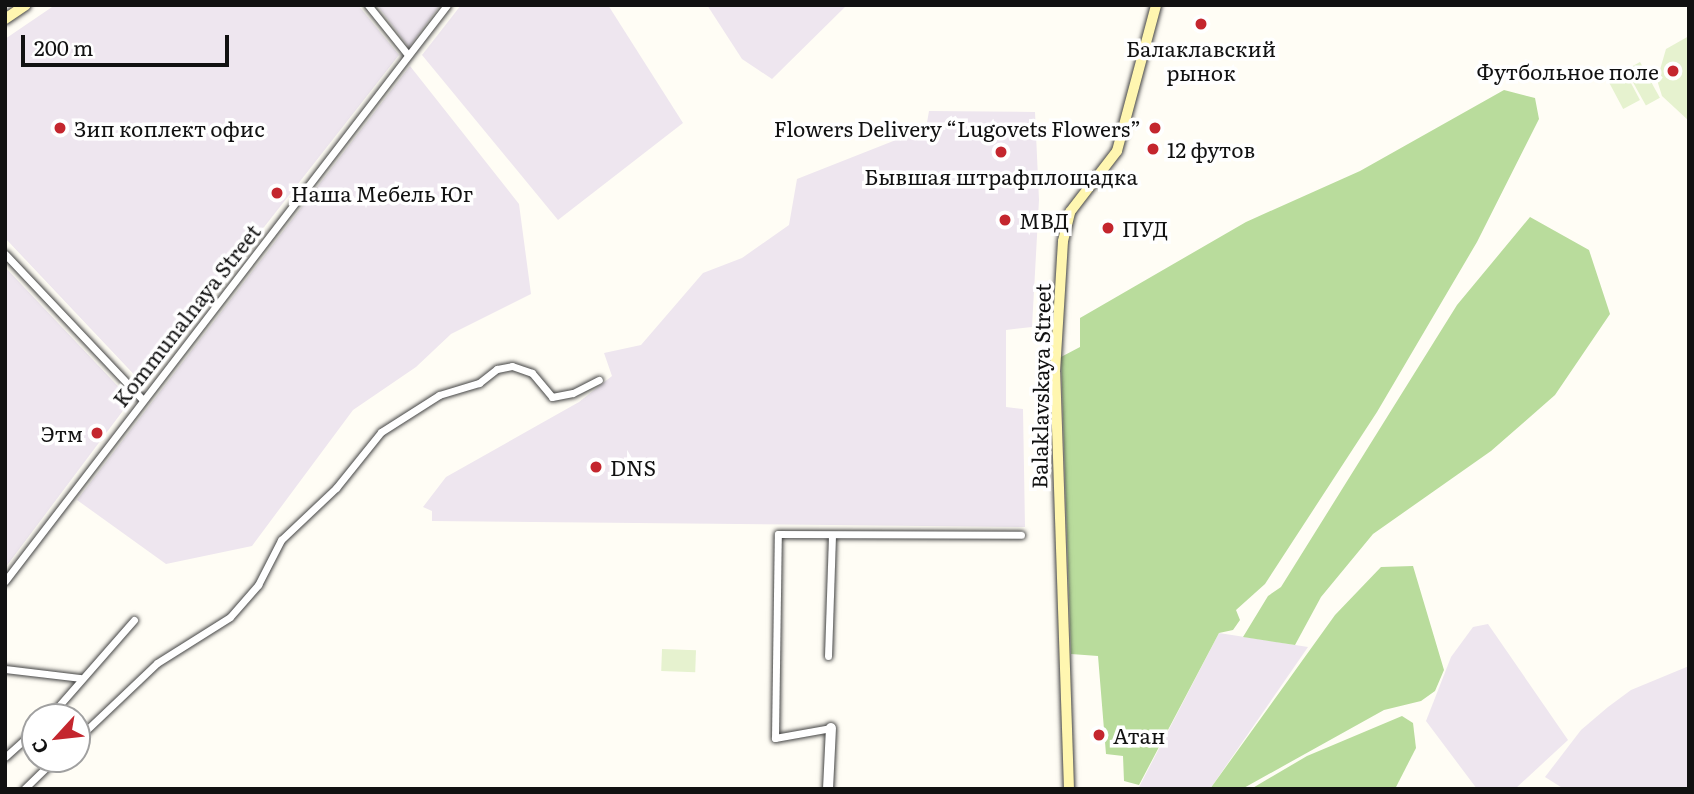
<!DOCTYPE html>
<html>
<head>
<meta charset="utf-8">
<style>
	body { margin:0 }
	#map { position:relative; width:1694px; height:794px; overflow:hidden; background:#fffdf5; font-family:Literata,serif }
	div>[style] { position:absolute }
	.industrial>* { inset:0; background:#eee6ef }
	.forest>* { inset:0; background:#b9dc9c }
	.pitch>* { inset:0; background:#e6f2cf; transform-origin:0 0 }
	.roads { filter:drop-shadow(0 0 2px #444) drop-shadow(0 0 2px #444) }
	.minor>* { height:7px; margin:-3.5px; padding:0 3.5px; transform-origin:3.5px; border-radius:3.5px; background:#fff }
	.tertiary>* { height:10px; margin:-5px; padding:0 5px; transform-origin:5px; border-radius:5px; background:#fff }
	.secondary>* { height:10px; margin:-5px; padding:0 5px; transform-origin:5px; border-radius:5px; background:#fff6b0 }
	.dots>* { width:19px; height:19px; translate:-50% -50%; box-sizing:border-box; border:4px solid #fff; border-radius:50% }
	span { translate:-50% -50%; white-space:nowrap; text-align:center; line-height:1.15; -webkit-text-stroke:7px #fff; paint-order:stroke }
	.poi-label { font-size:21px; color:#111 }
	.right { translate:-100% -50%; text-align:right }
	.left { translate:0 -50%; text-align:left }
	.street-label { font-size:21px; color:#111 }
	.frame { position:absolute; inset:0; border:7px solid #111; pointer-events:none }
	.north { position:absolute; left:21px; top:703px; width:70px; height:70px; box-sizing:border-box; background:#fff; border:2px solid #a0a0a0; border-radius:50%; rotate:243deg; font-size:19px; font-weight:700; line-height:28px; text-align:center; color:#111 }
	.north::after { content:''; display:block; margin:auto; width:24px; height:32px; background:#c4262e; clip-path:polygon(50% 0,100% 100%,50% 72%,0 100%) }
	.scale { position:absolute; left:21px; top:35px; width:208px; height:32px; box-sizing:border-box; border:4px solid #111; border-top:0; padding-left:9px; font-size:21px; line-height:24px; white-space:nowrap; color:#111; -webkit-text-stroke:5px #fff; paint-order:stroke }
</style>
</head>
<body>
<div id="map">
	<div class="industrial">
		<div style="clip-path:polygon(55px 5px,358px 5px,399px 55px,142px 383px,5px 238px,5px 39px)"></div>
		<div style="clip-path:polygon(377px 5px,440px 5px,409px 47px)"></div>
		<div style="clip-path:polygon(461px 5px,608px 5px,683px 123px,558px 220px,422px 55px)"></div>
		<div style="clip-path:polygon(707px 5px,847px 5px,772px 79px,742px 59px)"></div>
		<div style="clip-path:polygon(410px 66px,519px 204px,531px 294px,451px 334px,416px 367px,353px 410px,252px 546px,166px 564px,77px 500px)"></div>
		<div style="clip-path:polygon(929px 111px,1035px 112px,1039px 200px,1032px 327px,1006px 330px,1006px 407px,1023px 409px,1025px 527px,432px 521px,432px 511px,423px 507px,446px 477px,579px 402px,612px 376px,604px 353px,641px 345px,703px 273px,742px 258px,789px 225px,797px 179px,906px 136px,924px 140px)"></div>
		<div style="clip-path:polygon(5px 267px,131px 400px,5px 568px)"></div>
		<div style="clip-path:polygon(1488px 624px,1568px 740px,1515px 789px,1477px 789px,1426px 721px,1451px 657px,1473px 627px)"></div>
		<div style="clip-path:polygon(1219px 633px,1308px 647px,1210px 789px,1138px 789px)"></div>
		<div style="clip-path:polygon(1689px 666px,1689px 789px,1564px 789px,1545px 777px,1581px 730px,1608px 707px,1631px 690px)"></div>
	</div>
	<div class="forest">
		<div style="clip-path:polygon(1504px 90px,1535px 98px,1539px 119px,1477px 242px,1377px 412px,1265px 584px,1236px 610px,1240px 620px,1233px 630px,1219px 633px,1139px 785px,1124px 781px,1123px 756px,1106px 754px,1098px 656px,1071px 654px,1061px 357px,1080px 347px,1080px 318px,1246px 222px,1360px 171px)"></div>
		<div style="clip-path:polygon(1530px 217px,1589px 250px,1610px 314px,1555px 395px,1491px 451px,1373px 534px,1321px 597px,1295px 645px,1243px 637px,1268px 596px,1281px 587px,1457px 305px)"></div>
		<div style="clip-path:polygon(1413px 566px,1444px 670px,1435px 691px,1421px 701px,1384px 710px,1242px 789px,1210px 789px,1335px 615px,1381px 567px)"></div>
		<div style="clip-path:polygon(1402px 716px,1413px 723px,1416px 748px,1395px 789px,1251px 789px,1307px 756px)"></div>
	</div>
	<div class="pitch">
		<div style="clip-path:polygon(1689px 36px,1689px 121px,1662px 96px,1657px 80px,1666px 49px)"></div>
		<div style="left:1640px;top:62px;width:41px;height:16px;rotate:61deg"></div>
		<div style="left:1624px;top:70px;width:34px;height:19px;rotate:62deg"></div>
		<div style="left:662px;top:649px;width:34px;height:22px;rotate:2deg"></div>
	</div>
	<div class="roads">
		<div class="minor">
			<div style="left:368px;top:5px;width:64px;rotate:51.3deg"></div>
			<div style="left:5px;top:254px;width:201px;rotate:46.6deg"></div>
			<div style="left:5px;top:581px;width:726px;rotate:-52.5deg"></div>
			<div style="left:828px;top:656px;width:121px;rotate:-88.1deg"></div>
			<div style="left:5px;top:669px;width:77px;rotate:6.8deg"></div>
			<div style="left:49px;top:717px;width:129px;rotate:-48.8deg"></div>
			<div style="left:831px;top:728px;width:57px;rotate:169.9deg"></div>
			<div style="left:775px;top:738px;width:204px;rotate:-89.2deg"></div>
			<div style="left:778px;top:534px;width:243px;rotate:0.2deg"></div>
			<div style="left:77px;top:739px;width:110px;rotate:-43.5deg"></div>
			<div style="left:157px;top:663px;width:86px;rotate:-32.2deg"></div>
			<div style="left:230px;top:617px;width:43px;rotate:-48.8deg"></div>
			<div style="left:258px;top:585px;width:51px;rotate:-62.9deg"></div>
			<div style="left:281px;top:540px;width:76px;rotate:-43.4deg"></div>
			<div style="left:336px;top:488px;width:72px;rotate:-51.2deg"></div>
			<div style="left:381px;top:432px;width:69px;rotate:-32.5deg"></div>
			<div style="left:439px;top:395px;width:42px;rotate:-16.7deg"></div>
			<div style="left:479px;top:383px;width:23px;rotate:-38deg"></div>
			<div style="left:497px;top:369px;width:15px;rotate:-11deg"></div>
			<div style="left:512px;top:366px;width:21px;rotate:19deg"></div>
			<div style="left:532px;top:373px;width:31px;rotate:50deg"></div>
			<div style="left:552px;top:397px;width:21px;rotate:-11deg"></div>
			<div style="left:573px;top:393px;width:29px;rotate:-27deg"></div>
			<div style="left:5px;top:757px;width:40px;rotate:-42deg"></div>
			<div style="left:24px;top:789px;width:43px;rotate:-44.1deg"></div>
		</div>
		<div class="tertiary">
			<div style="left:828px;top:789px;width:61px;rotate:-87.2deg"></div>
		</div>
		<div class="secondary">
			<div style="left:5px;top:19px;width:25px;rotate:-34deg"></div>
			<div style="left:1069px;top:789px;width:417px;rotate:-91.9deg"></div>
			<div style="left:1055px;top:372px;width:131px;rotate:-86.5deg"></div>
			<div style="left:1063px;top:241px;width:30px;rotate:-76deg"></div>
			<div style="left:1070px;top:212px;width:77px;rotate:-52.4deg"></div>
			<div style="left:1117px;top:151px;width:151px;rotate:-75deg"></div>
		</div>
	</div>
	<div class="dots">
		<div style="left:1201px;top:24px;background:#c4262e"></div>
		<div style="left:1673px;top:71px;background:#c4262e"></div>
		<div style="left:60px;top:128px;background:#c4262e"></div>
		<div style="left:1155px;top:128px;background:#c4262e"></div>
		<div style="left:1153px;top:149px;background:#c4262e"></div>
		<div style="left:1001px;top:152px;background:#c4262e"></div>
		<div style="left:277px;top:193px;background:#c4262e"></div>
		<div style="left:1005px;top:220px;background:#c4262e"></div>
		<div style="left:1108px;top:228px;background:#c4262e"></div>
		<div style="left:97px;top:433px;background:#c4262e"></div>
		<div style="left:596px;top:467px;background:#c4262e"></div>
		<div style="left:1099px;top:735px;background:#c4262e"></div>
	</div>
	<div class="poi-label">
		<span style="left:1201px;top:60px">Балаклавский<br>рынок</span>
		<span class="right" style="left:1659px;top:71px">Футбольное поле</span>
		<span class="left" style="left:74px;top:128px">Зип коплект офис</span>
		<span class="right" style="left:1141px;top:128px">Flowers Delivery “Lugovets Flowers”</span>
		<span class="left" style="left:1167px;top:149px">12 футов</span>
		<span style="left:1001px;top:176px">Бывшая штрафплощадка</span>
		<span class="left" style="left:291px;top:193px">Наша Мебель Юг</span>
		<span class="left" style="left:1019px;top:220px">МВД</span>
		<span class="left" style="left:1122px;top:228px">ПУД</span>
		<span class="right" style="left:83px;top:433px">Этм</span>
		<span class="left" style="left:610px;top:467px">DNS</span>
		<span class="left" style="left:1113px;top:735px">Атан</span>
	</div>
	<div class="street-label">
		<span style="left:186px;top:315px;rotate:-52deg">Kommunalnaya Street</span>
		<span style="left:1040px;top:386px;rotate:-89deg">Balaklavskaya Street</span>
	</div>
	<div class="frame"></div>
	<div class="north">С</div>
	<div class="scale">200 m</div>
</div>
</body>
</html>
